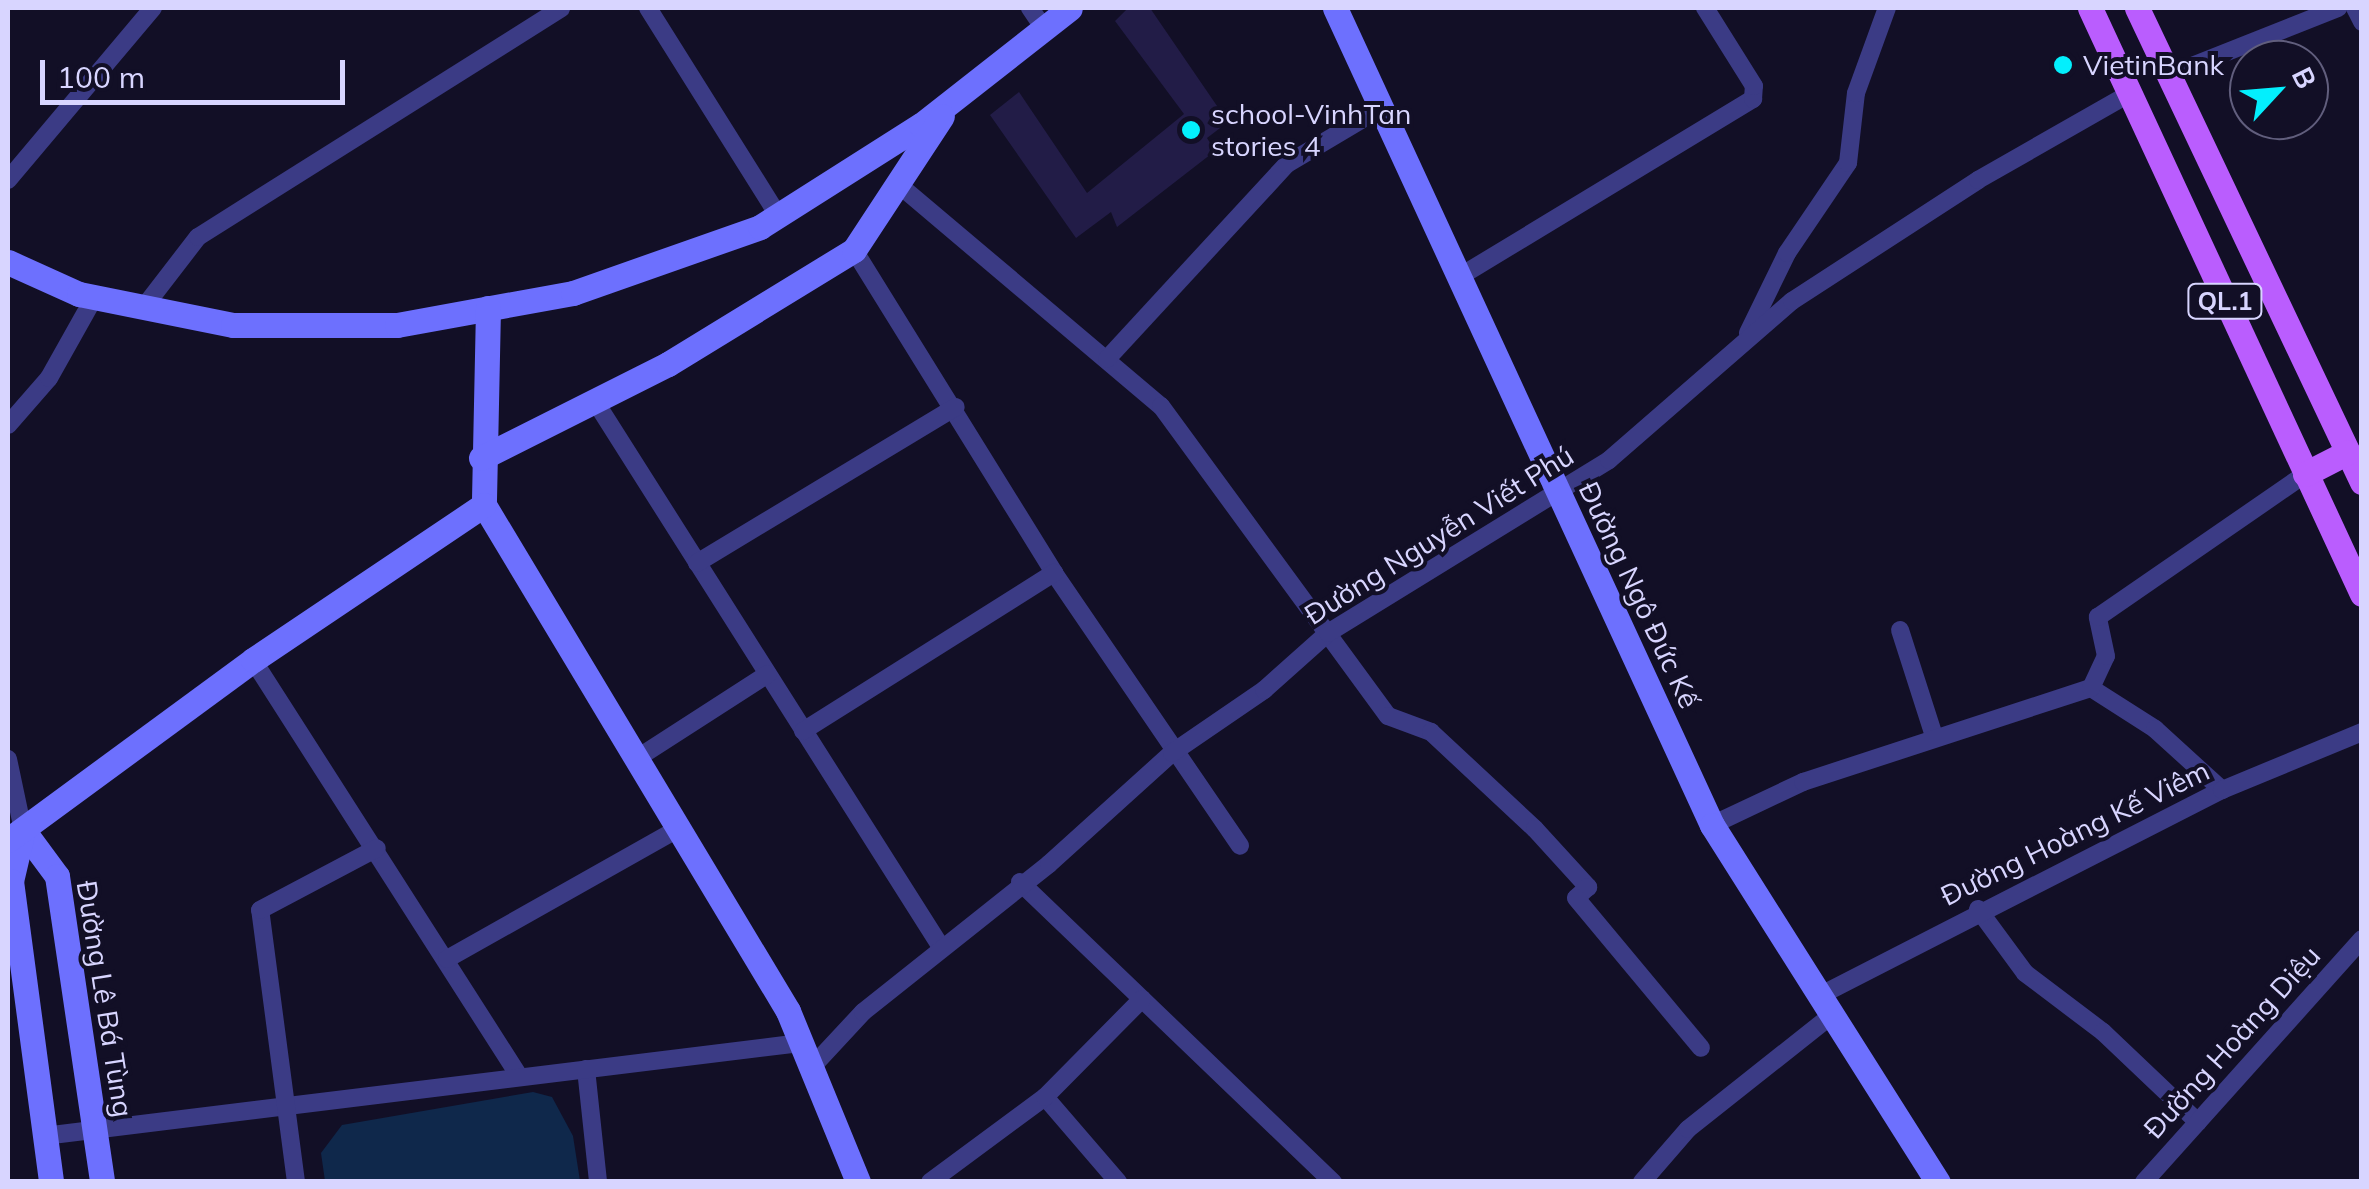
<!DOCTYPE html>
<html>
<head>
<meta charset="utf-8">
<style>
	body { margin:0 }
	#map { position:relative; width:2369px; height:1189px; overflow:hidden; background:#120f26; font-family:Mulish,sans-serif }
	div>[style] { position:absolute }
	.water>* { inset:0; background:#0f284b }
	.building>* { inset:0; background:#221c47 }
	.street>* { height:18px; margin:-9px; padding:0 9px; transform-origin:9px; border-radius:9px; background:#3b3b85 }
	.secondary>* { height:25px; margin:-12.5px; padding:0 12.5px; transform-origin:12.5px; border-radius:12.5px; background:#6d70fe }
	.primary>* { height:25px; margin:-12.5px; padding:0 12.5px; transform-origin:12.5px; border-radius:12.5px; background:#ba5dfe }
	.dots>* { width:28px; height:28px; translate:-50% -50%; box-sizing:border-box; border:5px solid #120f26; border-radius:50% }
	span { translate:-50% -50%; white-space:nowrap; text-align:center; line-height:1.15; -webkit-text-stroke:8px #120f26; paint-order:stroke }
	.shield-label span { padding:2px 8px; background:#120f26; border:2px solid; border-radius:8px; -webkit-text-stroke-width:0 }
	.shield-label { font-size:25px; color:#d8d5ff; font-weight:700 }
	.poi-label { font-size:28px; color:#d8d5ff }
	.left { translate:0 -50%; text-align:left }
	.street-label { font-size:28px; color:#d8d5ff }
	.frame { position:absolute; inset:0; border:10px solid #d8d5ff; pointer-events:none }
	.north { position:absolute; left:2229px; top:40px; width:100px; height:100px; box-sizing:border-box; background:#120f26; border:2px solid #615e7d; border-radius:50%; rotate:64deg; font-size:28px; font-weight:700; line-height:40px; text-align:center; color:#d8d5ff }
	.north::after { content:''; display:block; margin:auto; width:35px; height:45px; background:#03effd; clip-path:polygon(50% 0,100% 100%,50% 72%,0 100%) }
	.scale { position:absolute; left:40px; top:60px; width:305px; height:45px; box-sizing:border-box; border:5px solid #d8d5ff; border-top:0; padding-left:12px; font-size:30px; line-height:35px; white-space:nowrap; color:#d8d5ff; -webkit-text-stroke:8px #120f26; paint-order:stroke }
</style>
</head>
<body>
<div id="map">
	<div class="water">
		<div style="clip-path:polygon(533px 1092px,552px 1097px,573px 1136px,580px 1181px,325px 1181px,321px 1153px,342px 1125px)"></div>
	</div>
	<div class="building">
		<div style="clip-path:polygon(1128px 8px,1150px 8px,1228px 122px,1207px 138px,1215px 151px,1117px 227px,1111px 212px,1076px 238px,990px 115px,1019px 92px,1087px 193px,1184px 114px,1115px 21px)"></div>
	</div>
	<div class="street">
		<div style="left:648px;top:8px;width:244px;rotate:57.9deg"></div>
		<div style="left:1030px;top:8px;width:23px;rotate:56deg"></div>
		<div style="left:2355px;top:8px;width:16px;rotate:63deg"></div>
		<div style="left:2169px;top:75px;width:182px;rotate:-21.6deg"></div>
		<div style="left:8px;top:180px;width:225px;rotate:-49.9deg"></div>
		<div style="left:898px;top:184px;width:344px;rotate:40.2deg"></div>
		<div style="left:1161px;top:406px;width:384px;rotate:53.8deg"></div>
		<div style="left:1388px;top:716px;width:46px;rotate:20.4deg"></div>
		<div style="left:1431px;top:732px;width:142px;rotate:43deg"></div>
		<div style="left:1535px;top:829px;width:79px;rotate:47.6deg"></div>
		<div style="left:1588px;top:887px;width:16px;rotate:137deg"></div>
		<div style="left:1576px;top:898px;width:195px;rotate:50.2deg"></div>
		<div style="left:854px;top:250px;width:380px;rotate:58.2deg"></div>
		<div style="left:1054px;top:573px;width:330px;rotate:55.7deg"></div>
		<div style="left:1459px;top:277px;width:344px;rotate:-31.2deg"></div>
		<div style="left:1753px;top:99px;width:13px;rotate:-86deg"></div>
		<div style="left:1754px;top:86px;width:92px;rotate:-122.1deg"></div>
		<div style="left:144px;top:307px;width:88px;rotate:-52.4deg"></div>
		<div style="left:198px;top:237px;width:429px;rotate:-32.2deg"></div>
		<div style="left:1748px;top:333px;width:89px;rotate:-64deg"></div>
		<div style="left:1787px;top:253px;width:109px;rotate:-55.9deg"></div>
		<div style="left:1848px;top:163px;width:70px;rotate:-83.5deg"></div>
		<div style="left:1856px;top:93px;width:90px;rotate:-70deg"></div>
		<div style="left:1107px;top:359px;width:265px;rotate:-47.3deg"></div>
		<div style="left:1287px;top:164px;width:112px;rotate:-30.7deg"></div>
		<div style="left:595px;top:401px;width:646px;rotate:57.64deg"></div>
		<div style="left:8px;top:425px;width:62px;rotate:-48.9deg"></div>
		<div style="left:49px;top:378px;width:94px;rotate:-60.7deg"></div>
		<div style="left:697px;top:563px;width:302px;rotate:-31.1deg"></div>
		<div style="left:1900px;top:630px;width:111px;rotate:72.2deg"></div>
		<div style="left:253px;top:660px;width:495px;rotate:57.4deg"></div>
		<div style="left:2091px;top:688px;width:76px;rotate:32.6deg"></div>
		<div style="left:2155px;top:729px;width:91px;rotate:42.3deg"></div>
		<div style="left:803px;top:731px;width:297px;rotate:-32.2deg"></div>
		<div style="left:639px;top:757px;width:153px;rotate:-32.8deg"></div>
		<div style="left:8px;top:759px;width:73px;rotate:78.1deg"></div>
		<div style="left:1712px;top:825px;width:101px;rotate:-25.3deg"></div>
		<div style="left:1803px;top:782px;width:303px;rotate:-18.1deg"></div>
		<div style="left:2091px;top:688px;width:35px;rotate:-65deg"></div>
		<div style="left:2106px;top:656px;width:40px;rotate:-102deg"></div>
		<div style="left:2098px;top:617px;width:252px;rotate:-34.6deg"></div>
		<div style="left:1020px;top:882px;width:434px;rotate:43.8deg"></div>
		<div style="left:1978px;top:909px;width:79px;rotate:53.7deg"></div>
		<div style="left:2025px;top:973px;width:98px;rotate:37.1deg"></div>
		<div style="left:2103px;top:1032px;width:131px;rotate:43.5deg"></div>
		<div style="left:447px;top:959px;width:269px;rotate:-29.4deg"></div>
		<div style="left:1819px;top:996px;width:453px;rotate:-27.1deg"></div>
		<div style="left:2222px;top:790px;width:152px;rotate:-22.5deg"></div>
		<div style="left:811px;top:1068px;width:76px;rotate:-47.1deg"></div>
		<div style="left:863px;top:1012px;width:238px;rotate:-38.5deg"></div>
		<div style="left:1049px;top:864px;width:166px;rotate:-42.1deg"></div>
		<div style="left:1172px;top:753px;width:112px;rotate:-34.4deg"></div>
		<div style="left:1264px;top:690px;width:86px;rotate:-41.7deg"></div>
		<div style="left:1328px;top:633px;width:330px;rotate:-31.6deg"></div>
		<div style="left:1609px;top:460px;width:242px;rotate:-41deg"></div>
		<div style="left:1792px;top:301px;width:222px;rotate:-33deg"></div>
		<div style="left:1978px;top:180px;width:174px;rotate:-29.7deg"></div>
		<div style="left:586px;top:1069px;width:114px;rotate:83.9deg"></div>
		<div style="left:1045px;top:1097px;width:112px;rotate:49.3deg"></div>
		<div style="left:44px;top:1136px;width:762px;rotate:-7.01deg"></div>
		<div style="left:296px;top:1182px;width:274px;rotate:-97.5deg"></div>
		<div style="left:260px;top:910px;width:132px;rotate:-27.9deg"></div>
		<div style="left:930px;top:1182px;width:143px;rotate:-36.5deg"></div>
		<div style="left:1045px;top:1097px;width:138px;rotate:-45.3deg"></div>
		<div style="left:1642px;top:1182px;width:70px;rotate:-49deg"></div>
		<div style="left:1688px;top:1129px;width:184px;rotate:-38.4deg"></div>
		<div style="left:2144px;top:1182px;width:326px;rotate:-48.1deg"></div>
	</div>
	<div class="secondary">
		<div style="left:1335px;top:8px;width:900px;rotate:65.23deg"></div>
		<div style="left:1712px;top:825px;width:423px;rotate:57.7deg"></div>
		<div style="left:8px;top:262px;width:78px;rotate:24.3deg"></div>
		<div style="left:79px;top:294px;width:157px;rotate:11.4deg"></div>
		<div style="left:233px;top:325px;width:164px"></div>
		<div style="left:397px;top:325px;width:179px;rotate:-10.3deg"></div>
		<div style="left:573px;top:293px;width:198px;rotate:-19.4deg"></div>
		<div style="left:760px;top:227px;width:191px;rotate:-32.4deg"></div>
		<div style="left:921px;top:125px;width:189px;rotate:-38.1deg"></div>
		<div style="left:488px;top:308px;width:197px;rotate:91.2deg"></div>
		<div style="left:484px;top:505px;width:590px;rotate:59deg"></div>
		<div style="left:788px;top:1011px;width:185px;rotate:67.7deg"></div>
		<div style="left:481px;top:458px;width:209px;rotate:-26.7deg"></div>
		<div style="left:668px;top:364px;width:218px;rotate:-31.5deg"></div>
		<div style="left:854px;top:250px;width:160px;rotate:-56.7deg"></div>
		<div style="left:23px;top:830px;width:57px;rotate:53.5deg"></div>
		<div style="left:57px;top:876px;width:309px;rotate:81.6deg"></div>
		<div style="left:23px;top:830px;width:52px;rotate:103.2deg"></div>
		<div style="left:11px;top:881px;width:304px;rotate:82.4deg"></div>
		<div style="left:8px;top:840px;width:304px;rotate:-36.3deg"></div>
		<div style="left:253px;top:660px;width:278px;rotate:-33.9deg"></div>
	</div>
	<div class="primary">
		<div style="left:2090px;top:8px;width:646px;rotate:65.1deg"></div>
		<div style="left:2137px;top:8px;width:525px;rotate:64.61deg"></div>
		<div style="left:2305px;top:474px;width:48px;rotate:-27.1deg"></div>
	</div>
	<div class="dots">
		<div style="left:2063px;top:65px;background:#03effd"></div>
		<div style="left:1191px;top:130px;background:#03effd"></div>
	</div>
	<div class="shield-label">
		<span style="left:2225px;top:301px">QL.1</span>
	</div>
	<div class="poi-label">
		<span class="left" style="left:2083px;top:65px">VietinBank</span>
		<span class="left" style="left:1211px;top:130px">school-VinhTan<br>stories 4</span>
	</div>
	<div class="street-label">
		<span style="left:1439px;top:535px;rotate:-32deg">Đường Nguyễn Viết Phú</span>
		<span style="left:1639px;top:595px;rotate:65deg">Đường Ngô Đức Kế</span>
		<span style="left:2075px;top:833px;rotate:-26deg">Đường Hoàng Kế Viêm</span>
		<span style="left:105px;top:999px;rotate:81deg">Đường Lê Bá Tùng</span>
		<span style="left:2232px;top:1042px;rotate:-48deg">Đường Hoàng Diệu</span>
	</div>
	<div class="frame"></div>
	<div class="north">B</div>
	<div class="scale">100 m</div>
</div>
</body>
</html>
